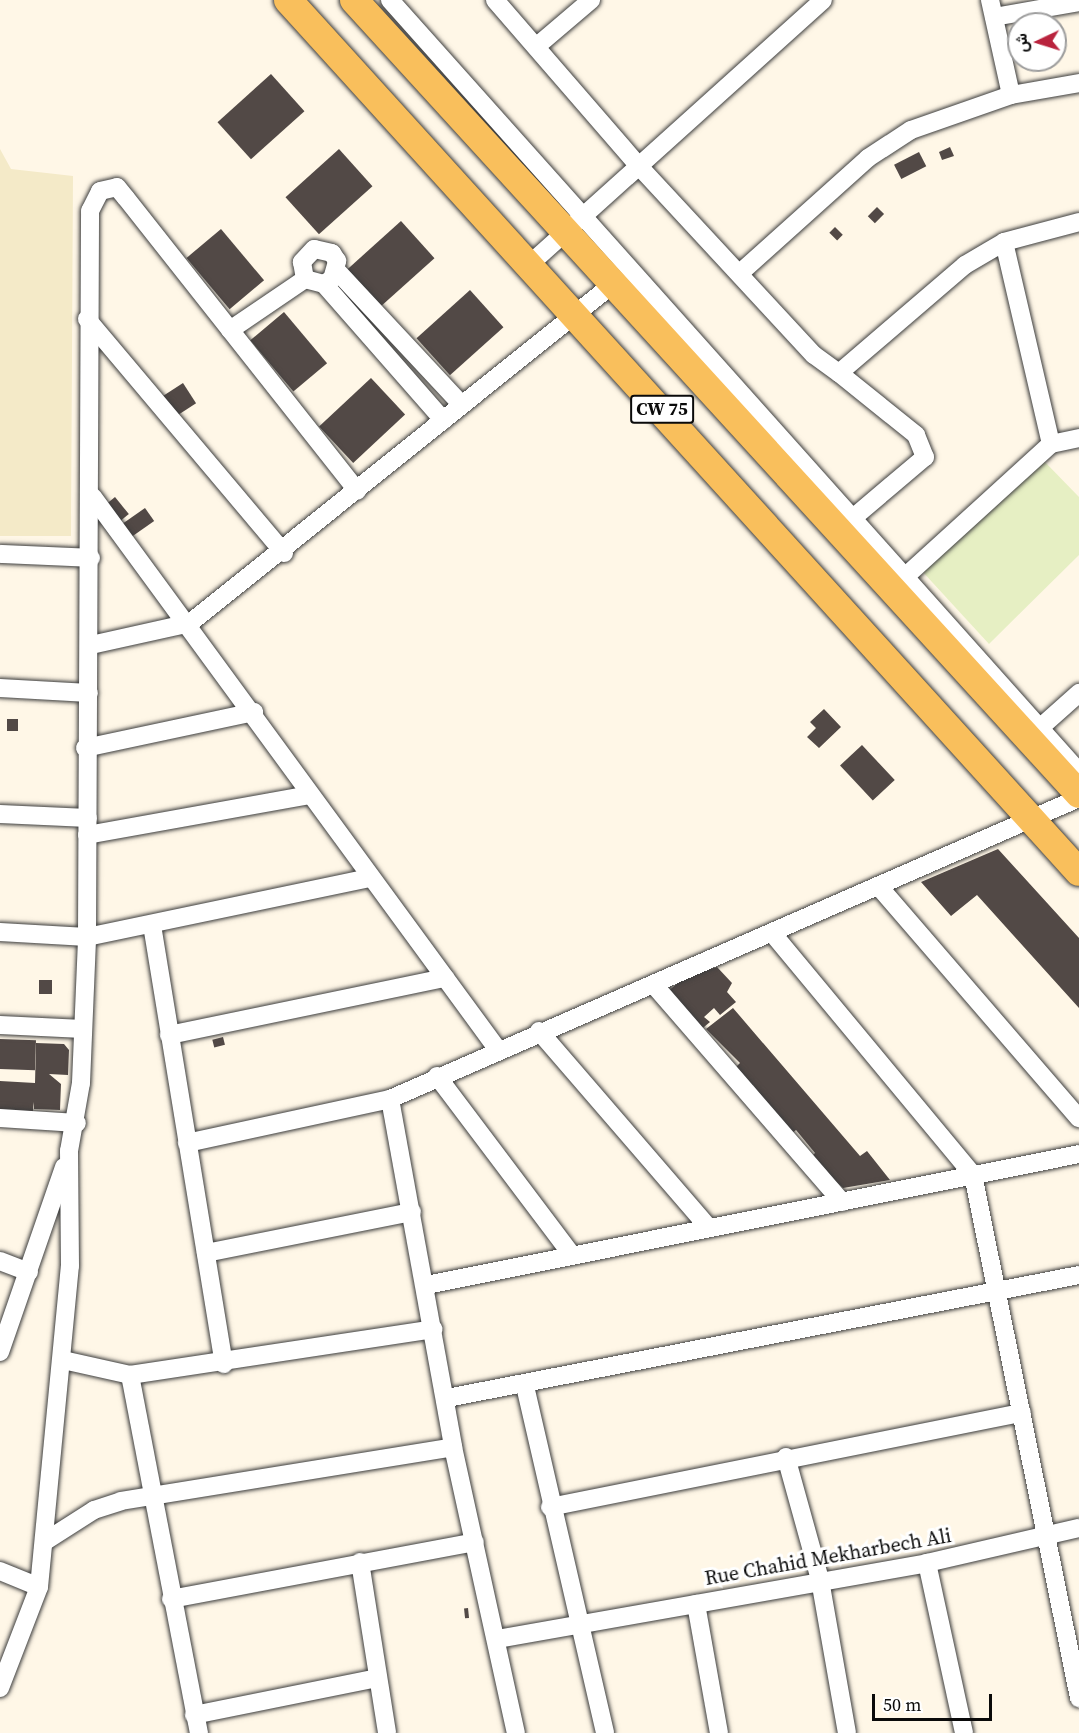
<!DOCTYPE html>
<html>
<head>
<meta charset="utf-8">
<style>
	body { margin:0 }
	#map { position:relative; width:1079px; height:1733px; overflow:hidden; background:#fff7e7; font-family:"Source Serif 4",Vazirmatn,serif }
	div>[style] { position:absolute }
	.farmland>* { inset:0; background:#f4eac8 }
	.pitch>* { inset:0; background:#e6efc3 }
	.building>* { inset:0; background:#524946; transform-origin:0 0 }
	.roads { filter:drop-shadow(0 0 2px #3d3d3d) drop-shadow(0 0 2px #3d3d3d) }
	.street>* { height:18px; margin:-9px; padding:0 9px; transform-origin:9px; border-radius:9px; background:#fff }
	.primary>* { height:28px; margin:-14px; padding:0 14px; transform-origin:14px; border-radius:14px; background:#f9bf5c }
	span { translate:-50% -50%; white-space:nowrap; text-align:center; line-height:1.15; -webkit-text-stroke:6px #fff; paint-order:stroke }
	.shield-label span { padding:2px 4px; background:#fff; border:2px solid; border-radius:4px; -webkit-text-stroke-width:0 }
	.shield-label { font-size:18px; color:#0a0a0a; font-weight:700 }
	.street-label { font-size:20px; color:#0a0a0a }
	.north { position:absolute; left:1007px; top:12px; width:60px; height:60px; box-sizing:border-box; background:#fff; border:2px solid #9d9d9d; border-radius:50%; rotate:266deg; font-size:16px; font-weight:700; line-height:24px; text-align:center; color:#0a0a0a }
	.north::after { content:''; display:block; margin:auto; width:21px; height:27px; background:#b9233d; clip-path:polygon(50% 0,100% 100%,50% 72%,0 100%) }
	.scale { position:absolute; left:872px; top:1694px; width:120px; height:27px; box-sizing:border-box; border:3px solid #0a0a0a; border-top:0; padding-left:8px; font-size:18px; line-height:21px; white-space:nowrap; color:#0a0a0a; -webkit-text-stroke:4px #fff; paint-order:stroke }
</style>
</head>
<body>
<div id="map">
	<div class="farmland">
		<div style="clip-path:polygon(0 149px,11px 169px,73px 176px,71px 536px,0 536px)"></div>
	</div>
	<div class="pitch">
		<div style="clip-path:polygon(1043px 460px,1079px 497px,1079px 555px,989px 644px,921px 570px)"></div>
	</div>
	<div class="building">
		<div style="left:271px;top:74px;width:50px;height:72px;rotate:48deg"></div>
		<div style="clip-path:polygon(950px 147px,954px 156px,942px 160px,939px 152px)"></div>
		<div style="left:339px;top:149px;width:50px;height:72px;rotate:48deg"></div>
		<div style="left:919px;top:152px;width:16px;height:28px;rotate:63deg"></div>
		<div style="left:877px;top:207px;width:10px;height:13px;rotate:45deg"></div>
		<div style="left:401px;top:221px;width:50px;height:72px;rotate:48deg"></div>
		<div style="left:835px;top:227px;width:11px;height:8px;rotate:45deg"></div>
		<div style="left:221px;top:229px;width:67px;height:45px;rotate:50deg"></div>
		<div style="left:470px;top:290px;width:50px;height:72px;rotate:48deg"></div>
		<div style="left:284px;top:312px;width:67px;height:44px;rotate:50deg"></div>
		<div style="left:371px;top:378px;width:50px;height:71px;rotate:47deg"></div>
		<div style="left:183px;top:383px;width:24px;height:34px;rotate:57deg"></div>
		<div style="left:115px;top:497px;width:22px;height:13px;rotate:51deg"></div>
		<div style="left:145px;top:508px;width:16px;height:27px;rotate:55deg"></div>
		<div style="clip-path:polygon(824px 709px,841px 727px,819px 748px,807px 737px,816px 728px,810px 722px)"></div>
		<div style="left:7px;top:719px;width:11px;height:12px"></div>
		<div style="left:862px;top:745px;width:48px;height:30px;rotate:47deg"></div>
		<div style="clip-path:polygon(998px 849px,1079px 938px,1079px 1008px,977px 895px,951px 916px,921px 882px)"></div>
		<div style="clip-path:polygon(717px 967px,732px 983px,727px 992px,736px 1002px,720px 1015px,714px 1008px,704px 1017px,710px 1022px,698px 1032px,666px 993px,686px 976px)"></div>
		<div style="left:39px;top:980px;width:13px;height:14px"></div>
		<div style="clip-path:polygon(733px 1008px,860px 1156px,867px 1151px,890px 1180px,843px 1188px,810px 1158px,815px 1153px,796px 1130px,791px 1134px,753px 1085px,748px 1089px,732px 1071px,740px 1063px,706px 1029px)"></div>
		<div style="left:223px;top:1037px;width:8px;height:11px;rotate:76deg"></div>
		<div style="left:0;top:1039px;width:36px;height:30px;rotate:2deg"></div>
		<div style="clip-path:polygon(36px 1043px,64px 1044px,69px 1050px,68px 1075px,49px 1074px,61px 1084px,60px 1110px,34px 1109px,33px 1102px,33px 1115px,0 1113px,0 1081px,35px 1083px)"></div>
		<div style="left:468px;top:1608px;width:10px;height:4px;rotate:84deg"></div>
	</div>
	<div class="roads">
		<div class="street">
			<div style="left:390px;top:0;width:1035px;rotate:48.25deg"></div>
			<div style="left:495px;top:0;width:217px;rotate:49.1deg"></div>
			<div style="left:637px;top:164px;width:260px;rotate:47.2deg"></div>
			<div style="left:814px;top:355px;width:31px;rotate:36deg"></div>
			<div style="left:839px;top:373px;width:166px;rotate:-40.6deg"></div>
			<div style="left:965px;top:265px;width:45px;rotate:-30.5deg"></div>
			<div style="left:1004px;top:242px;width:78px;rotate:-14.9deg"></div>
			<div style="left:990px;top:0;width:97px;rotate:77.5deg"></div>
			<div style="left:994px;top:17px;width:86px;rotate:-10deg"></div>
			<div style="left:537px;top:46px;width:71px;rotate:-40.4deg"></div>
			<div style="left:1004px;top:242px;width:207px;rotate:76.9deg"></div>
			<div style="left:530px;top:264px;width:394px;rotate:-42deg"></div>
			<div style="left:337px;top:271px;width:182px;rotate:47deg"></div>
			<div style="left:740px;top:273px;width:172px;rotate:-41.9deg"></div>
			<div style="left:868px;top:158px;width:51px;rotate:-33.1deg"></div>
			<div style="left:911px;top:130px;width:106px;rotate:-19.3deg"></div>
			<div style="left:1011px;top:95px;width:69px;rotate:-10deg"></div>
			<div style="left:324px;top:284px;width:9px;rotate:-32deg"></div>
			<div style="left:332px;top:279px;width:19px;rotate:-74deg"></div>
			<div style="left:337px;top:261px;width:9px;rotate:-122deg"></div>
			<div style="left:332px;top:253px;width:18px;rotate:-167deg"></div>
			<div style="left:314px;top:249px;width:18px;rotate:133deg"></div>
			<div style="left:302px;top:262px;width:17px;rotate:80deg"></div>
			<div style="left:305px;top:279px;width:20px;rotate:15deg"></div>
			<div style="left:324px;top:284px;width:181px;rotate:48.8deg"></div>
			<div style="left:87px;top:319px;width:306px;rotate:49.9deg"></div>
			<div style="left:230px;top:330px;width:91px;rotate:-34.2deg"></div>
			<div style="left:839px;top:373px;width:99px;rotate:38.8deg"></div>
			<div style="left:916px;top:435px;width:24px;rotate:68deg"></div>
			<div style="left:925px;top:457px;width:93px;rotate:139.8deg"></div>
			<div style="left:93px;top:497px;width:685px;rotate:53.78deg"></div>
			<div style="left:0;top:554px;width:91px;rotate:2.5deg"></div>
			<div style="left:907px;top:575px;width:195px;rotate:-42.3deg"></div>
			<div style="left:1051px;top:444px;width:29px;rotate:-12deg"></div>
			<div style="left:91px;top:645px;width:101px;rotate:-12.5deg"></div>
			<div style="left:190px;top:623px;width:542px;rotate:-38.71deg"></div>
			<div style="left:0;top:688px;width:89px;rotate:3.2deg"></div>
			<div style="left:1042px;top:726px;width:50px;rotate:-41.7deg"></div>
			<div style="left:85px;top:748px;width:173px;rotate:-12deg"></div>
			<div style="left:0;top:814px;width:88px;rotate:2.6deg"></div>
			<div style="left:87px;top:835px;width:227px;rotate:-10.2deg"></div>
			<div style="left:881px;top:889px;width:303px;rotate:49.2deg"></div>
			<div style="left:152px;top:925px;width:445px;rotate:80.7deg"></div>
			<div style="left:0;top:932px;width:87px;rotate:3.3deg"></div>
			<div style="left:87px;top:937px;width:289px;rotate:-11.8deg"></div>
			<div style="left:773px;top:934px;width:313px;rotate:50.3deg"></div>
			<div style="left:973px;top:1175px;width:534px;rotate:78.54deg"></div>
			<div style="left:654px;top:985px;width:287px;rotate:49.1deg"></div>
			<div style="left:0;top:1025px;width:83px;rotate:2.8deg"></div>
			<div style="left:539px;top:1031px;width:259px;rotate:49.2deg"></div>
			<div style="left:169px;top:1035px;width:282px;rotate:-11.7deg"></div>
			<div style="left:437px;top:1076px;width:224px;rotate:53deg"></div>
			<div style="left:390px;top:1099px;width:354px;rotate:79.7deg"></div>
			<div style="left:453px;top:1447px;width:293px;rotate:77.6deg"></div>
			<div style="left:0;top:1118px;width:77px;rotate:3.7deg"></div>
			<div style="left:187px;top:1143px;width:208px;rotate:-12.2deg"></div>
			<div style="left:390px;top:1099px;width:752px;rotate:-23.6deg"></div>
			<div style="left:206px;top:1253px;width:210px;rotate:-11.3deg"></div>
			<div style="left:0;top:1261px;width:31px;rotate:21deg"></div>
			<div style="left:427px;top:1285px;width:665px;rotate:-11.36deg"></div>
			<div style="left:0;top:1352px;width:196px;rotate:-70.9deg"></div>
			<div style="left:63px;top:1360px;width:69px;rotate:12.6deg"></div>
			<div style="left:130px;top:1375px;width:307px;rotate:-8.6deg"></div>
			<div style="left:130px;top:1375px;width:365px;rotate:79.1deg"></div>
			<div style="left:525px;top:1386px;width:356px;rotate:77deg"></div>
			<div style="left:447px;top:1398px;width:644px;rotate:-11.01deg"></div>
			<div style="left:786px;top:1457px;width:128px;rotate:74.5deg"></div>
			<div style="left:820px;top:1580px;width:155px;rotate:80deg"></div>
			<div style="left:550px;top:1507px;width:481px;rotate:-11.3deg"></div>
			<div style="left:44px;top:1542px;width:59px;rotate:-32.6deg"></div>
			<div style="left:94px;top:1510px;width:28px;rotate:-18deg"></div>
			<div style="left:121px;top:1501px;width:336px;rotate:-9.2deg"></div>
			<div style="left:360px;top:1562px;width:173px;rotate:81deg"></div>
			<div style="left:927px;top:1563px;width:174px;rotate:77.7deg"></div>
			<div style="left:0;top:1571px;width:42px;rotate:22.3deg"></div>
			<div style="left:171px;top:1599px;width:309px;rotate:-10.6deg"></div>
			<div style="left:696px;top:1604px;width:131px;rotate:79.9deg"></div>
			<div style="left:497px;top:1639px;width:437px;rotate:-10deg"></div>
			<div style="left:927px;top:1563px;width:156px;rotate:-13deg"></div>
			<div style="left:0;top:1688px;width:108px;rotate:-68.9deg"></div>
			<div style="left:39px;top:1587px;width:322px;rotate:-84.5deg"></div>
			<div style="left:70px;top:1266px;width:115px;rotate:-90.5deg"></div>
			<div style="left:69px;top:1151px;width:69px;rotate:-80deg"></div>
			<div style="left:81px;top:1083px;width:146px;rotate:-87.6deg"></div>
			<div style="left:87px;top:937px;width:726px;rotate:-89.76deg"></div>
			<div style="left:90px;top:211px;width:22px;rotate:-63deg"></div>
			<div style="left:100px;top:191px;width:17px;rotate:-13deg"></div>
			<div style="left:117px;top:187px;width:14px;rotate:51deg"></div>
			<div style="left:126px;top:198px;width:373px;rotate:51.7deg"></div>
			<div style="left:194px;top:1715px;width:187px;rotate:-11.4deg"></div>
		</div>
		<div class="primary">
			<div style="left:288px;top:0;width:1177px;rotate:47.79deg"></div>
			<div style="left:354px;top:0;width:1075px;rotate:47.6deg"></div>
		</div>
	</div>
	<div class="shield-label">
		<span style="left:662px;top:409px">CW 75</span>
	</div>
	<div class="street-label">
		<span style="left:828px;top:1557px;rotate:-10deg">Rue Chahid Mekharbech Ali</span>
	</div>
	<div class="north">ش</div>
	<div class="scale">50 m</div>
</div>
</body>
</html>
